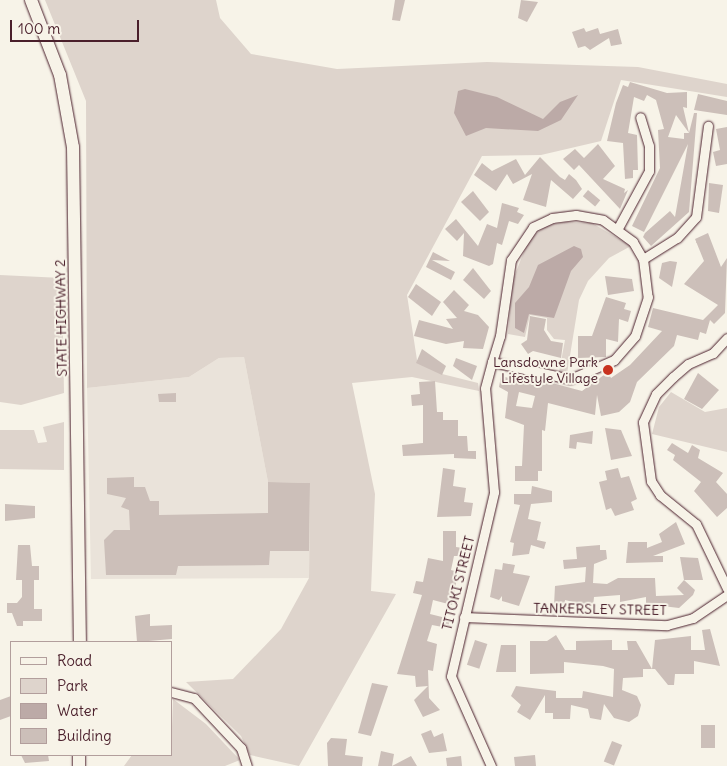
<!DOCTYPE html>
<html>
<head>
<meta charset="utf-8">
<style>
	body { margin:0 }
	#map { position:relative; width:727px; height:766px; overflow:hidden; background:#f7f3e8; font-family:Delius,sans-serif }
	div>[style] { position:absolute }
	.built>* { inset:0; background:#eae3da }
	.green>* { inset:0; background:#ded4cc }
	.water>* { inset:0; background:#bcaaa7 }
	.building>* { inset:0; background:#ccbfb9; transform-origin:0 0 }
	.roads { filter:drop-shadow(0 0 1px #4a1f2b) drop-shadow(0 0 1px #4a1f2b) }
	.minor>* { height:9px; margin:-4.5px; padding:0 4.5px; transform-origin:4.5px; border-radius:4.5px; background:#f7f3e8 }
	.highway>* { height:12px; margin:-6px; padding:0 6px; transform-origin:6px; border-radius:6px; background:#f7f3e8 }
	.dots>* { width:14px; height:14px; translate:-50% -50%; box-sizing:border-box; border:2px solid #f7f3e8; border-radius:50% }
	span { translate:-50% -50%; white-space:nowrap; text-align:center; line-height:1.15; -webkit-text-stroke:4px #f7f3e8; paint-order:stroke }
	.street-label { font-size:14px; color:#4a1f2b }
	.poi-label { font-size:14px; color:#4a1f2b }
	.right { translate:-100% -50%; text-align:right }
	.legend { position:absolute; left:10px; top:641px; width:162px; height:115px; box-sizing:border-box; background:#f7f3e8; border:1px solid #b29e9c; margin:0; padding:6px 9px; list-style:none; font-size:15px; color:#4a1f2b }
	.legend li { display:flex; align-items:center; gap:10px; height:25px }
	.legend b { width:25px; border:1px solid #b29e9c }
	.scale { position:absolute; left:10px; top:20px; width:129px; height:22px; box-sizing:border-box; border:2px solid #4a1f2b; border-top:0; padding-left:6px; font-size:15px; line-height:18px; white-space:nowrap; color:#4a1f2b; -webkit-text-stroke:4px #f7f3e8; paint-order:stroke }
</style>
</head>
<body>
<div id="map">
	<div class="built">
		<div style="clip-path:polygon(244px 357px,268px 482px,310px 483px,309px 578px,91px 579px,87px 388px,189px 377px,219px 358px)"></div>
	</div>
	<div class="green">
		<div style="clip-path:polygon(45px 0,216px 0,220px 18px,251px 54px,337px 69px,487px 62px,638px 67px,727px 84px,727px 97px,621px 80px,601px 141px,541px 155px,482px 156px,407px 295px,417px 360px,442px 374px,478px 383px,479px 391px,412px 377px,352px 383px,375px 494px,371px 591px,396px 594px,299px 766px,250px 755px,241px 736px,186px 682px,233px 679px,281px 629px,309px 578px,310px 483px,268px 482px,244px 357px,219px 358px,189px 377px,87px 388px,86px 101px)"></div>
		<div style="clip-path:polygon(567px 222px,592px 223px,631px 246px,609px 258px,588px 281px,579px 300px,567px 374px,559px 372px,565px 340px,554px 339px,547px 330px,547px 318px,530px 315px,525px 337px,508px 334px,512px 282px,529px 239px,547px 225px)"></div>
		<div style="clip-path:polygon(0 275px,62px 278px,64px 393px,21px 405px,0 402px)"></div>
		<div style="clip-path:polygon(671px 392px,705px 412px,727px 408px,727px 452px,652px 434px,659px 407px)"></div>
		<div style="clip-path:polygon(64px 422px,64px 470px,0 469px,0 430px,34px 430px,38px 443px,47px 442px,43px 427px)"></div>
		<div style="clip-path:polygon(173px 699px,206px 724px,240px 760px,225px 766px,124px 766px,132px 755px,171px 755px)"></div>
	</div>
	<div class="water">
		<div style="clip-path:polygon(465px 89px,497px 97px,543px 119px,560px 102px,578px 95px,561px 120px,538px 131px,486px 128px,466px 136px,454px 113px,458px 91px)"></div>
		<div style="clip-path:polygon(574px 246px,581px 249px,583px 257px,571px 271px,554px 318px,529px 314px,524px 333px,515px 328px,515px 303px,529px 287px,538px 265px)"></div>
	</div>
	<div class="building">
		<div style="clip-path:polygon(395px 0,405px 0,400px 21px,392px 20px)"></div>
		<div style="clip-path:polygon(521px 0,538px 2px,527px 22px,518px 18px)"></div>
		<div style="clip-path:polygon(584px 28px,586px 32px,598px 28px,600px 34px,618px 29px,622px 44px,611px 46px,609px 38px,590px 50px,585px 46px,578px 48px,572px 32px)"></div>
		<div style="clip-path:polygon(630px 82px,667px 93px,687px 92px,687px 108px,683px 107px,689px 133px,676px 115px,668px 137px,684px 139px,684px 133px,689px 133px,694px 113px,697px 113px,689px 212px,651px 246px,643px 237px,645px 233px,670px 211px,675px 217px,688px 144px,644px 232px,632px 226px,660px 168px,658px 130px,664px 129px,656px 100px,647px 95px,644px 101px,634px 97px,628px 133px,637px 135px,638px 170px,633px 170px,633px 178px,625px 179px,623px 143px,607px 141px,616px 103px,623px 85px,628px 87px)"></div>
		<div style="clip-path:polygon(698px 94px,727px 101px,727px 115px,694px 110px)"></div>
		<div style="clip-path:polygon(727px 127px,727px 164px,716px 166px,713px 152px,720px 150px,716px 129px)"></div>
		<div style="clip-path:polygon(598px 144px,615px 166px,603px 179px,625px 189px,624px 193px,628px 190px,620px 209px,579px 165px,574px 170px,563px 159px,575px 149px,584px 158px)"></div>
		<div style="clip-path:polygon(540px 157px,560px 177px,565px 180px,569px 174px,576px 180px,582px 189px,573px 199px,551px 180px,546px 207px,523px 200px,532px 174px,513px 184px,507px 174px,496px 191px,474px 175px,482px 163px,492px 171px,516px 159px,525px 175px)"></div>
		<div style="clip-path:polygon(709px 183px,723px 185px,719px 213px,708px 211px)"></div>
		<div style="left:588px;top:190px;width:16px;height:8px;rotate:40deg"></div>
		<div style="clip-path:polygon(473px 191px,489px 212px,480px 221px,461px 202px)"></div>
		<div style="clip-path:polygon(502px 203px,519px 208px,517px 212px,524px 215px,518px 224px,509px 221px,502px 245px,497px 243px,493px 264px,489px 266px,463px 256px,464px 233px,457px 241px,445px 229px,456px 219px,478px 246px,487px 224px,497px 228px)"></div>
		<div style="clip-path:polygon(evenodd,708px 233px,721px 267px,727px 258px,725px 313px,714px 324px,710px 320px,706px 334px,700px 332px,698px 340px,677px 335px,674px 346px,637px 382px,630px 402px,619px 412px,601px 416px,597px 395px,595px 415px,548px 403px,545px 431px,542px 430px,542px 471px,538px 471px,538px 481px,515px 481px,515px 466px,522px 466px,524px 425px,505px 418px,508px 392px,499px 387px,501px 376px,530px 383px,537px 379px,582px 391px,608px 372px,611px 378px,630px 365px,662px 331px,648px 327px,653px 308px,703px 320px,718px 305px,684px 284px,704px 261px,695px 239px,708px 233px,519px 392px,535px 396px,532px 408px,516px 406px,519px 392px)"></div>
		<div style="clip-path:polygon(433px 252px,450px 261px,432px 260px,455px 272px,451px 280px,426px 267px)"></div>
		<div style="clip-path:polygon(670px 261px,677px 262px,672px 287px,659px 278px,662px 263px)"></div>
		<div style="clip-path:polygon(473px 268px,491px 291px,484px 299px,463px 280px)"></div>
		<div style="clip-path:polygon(605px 276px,632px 279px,634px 291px,608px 295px)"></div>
		<div style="clip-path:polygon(416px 284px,441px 302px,432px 316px,408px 297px)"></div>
		<div style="clip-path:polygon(454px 290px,469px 305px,464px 311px,478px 315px,489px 327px,483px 349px,463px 348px,464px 341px,446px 344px,414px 336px,419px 320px,453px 329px,446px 319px,457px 318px,443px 302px)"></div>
		<div style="clip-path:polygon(606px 297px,626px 303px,624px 309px,631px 311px,628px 322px,619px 319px,618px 342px,606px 339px,606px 357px,578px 358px,578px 336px,592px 336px)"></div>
		<div style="clip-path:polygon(530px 316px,546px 319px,544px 330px,551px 341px,563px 343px,561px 358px,533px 351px,528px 354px,521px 344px,527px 340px)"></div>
		<div style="clip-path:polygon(422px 349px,446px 366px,442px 375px,416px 363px)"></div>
		<div style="clip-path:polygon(456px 358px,477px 366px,472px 380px,453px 366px)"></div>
		<div style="clip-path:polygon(698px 373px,719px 390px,702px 409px,684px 399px)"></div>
		<div style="clip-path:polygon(435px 381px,437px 412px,443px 412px,443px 420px,458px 420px,458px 436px,467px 436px,468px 451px,476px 451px,476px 459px,454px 458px,454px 454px,403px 456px,402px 445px,423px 443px,423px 405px,412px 406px,411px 395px,420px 394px,419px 382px)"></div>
		<div style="clip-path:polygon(176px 393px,176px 402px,159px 402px,158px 394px)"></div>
		<div style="clip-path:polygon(605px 428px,621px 430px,632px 456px,611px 460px)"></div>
		<div style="clip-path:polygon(593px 431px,592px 444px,577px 442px,576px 449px,569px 448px,570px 435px)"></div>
		<div style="clip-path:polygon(672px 443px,688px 453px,692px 445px,700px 450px,698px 458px,723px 473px,716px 482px,727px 494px,727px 508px,717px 517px,694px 491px,701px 482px,673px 460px,675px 455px,667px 450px)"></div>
		<div style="clip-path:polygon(443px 468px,455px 470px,453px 486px,466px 488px,464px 502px,473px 503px,471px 516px,437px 517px)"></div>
		<div style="clip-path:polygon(618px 468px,621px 478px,629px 476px,637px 499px,631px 502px,634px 510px,615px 516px,611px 508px,606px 510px,599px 482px,607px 480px,605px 471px)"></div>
		<div style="clip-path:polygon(134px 477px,134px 487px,145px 487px,150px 501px,159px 501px,159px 515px,268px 513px,268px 482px,310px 483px,309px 551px,270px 551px,269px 565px,178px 566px,176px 575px,106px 575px,104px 540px,114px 530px,130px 530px,129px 510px,121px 507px,126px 498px,107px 494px,107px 478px)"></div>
		<div style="clip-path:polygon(532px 486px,552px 491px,552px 502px,531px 504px,528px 519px,541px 522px,537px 540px,546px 542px,544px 549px,531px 545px,529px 554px,512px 556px,514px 543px,510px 542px,520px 505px,514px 504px,514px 494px,531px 494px)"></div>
		<div style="clip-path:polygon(5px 504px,35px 506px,35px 518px,5px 521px)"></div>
		<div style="clip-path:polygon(676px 522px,685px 544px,653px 556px,663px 556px,663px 562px,626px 563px,628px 542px,647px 542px,647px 548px,662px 542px,659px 534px)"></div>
		<div style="clip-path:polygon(443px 531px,456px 531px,456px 547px,463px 548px,463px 556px,454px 556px,451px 570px,458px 572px,452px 605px,433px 600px,430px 614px,450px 619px,448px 628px,432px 625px,427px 641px,437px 644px,433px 671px,428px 670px,429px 698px,440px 710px,423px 717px,414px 700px,428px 686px,416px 687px,415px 676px,397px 674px,422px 595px,413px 593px,416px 581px,423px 582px,428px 558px,443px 561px)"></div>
		<div style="clip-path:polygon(18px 545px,30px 545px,32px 566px,39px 566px,39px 580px,34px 580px,34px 609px,42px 609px,42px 621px,23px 621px,23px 626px,17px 626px,12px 613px,7px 613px,7px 603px,17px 603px,22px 597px,22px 580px,16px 580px)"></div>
		<div style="clip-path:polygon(600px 545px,600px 550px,606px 550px,607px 559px,594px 564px,593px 583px,607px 584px,618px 578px,655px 578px,656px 596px,684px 595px,677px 588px,684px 580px,695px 590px,693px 595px,679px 608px,646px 604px,646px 597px,620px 602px,620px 595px,594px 597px,593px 607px,565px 600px,565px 606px,554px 605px,555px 586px,585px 582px,586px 567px,564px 569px,563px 560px,577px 559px,576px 547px)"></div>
		<div style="clip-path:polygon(680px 557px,698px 558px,703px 580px,684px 580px)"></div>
		<div style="clip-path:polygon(503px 563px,515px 565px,513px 573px,530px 576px,519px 606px,502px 601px,502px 596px,499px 600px,490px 597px,495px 569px,502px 570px)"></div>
		<div style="clip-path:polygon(150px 614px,150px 626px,172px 625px,172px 639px,137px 642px,135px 616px)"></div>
		<div style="clip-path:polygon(710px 629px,720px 666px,694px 661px,694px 674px,675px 674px,674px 685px,668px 685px,655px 669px,643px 669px,643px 677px,623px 678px,622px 690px,637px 696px,641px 705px,638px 716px,629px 722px,614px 718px,604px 704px,601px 720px,590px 718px,588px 709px,571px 705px,570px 719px,553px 719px,553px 713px,545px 713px,545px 695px,530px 720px,517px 712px,521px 705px,511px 696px,516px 686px,556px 691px,556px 698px,582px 698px,583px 691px,613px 697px,614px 669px,603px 666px,564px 662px,564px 673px,530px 674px,530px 641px,547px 641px,556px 635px,565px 650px,576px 650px,576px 641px,612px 640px,612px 650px,628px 650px,627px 641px,636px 641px,652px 669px,655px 640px,691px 636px,691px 650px,705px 650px,702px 630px)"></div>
		<div style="left:475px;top:640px;width:13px;height:26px;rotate:18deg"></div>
		<div style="clip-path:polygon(501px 645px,516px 645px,516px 672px,496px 672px)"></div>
		<div style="clip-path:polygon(372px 683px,388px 686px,371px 736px,358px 733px)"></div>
		<div style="clip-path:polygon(11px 696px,11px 716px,0 720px,0 700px)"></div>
		<div style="left:701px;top:725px;width:14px;height:23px"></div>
		<div style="clip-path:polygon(431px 730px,434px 737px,443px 733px,447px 751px,429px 753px,421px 734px)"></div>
		<div style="clip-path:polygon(331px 738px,347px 739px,345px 755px,363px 757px,362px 766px,328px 766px,327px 743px)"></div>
		<div style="left:612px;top:741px;width:11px;height:22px;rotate:22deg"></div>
		<div style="clip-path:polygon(381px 751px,394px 754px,392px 766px,411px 756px,417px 766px,378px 766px)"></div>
		<div style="clip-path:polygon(21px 755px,48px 755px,49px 761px,25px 763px)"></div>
		<div style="clip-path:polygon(535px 755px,536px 766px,515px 766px,514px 757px)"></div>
		<div style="clip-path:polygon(461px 756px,462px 766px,447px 766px,446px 758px)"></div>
	</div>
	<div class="roads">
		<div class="minor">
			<div style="left:618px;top:228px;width:65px;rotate:-61.5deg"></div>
			<div style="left:649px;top:171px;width:25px;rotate:-90deg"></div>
			<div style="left:649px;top:146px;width:30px;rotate:-107deg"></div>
			<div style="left:643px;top:259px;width:40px;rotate:-32deg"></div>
			<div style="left:677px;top:238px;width:28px;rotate:-48deg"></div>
			<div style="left:696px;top:217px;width:92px;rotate:-82.5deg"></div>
			<div style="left:727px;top:338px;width:21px;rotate:133deg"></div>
			<div style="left:713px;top:353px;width:27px;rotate:156deg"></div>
			<div style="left:688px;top:364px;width:20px;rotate:139deg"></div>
			<div style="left:673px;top:377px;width:24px;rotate:135deg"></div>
			<div style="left:656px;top:394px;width:31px;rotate:115deg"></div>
			<div style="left:643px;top:422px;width:60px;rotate:82.3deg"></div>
			<div style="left:651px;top:481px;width:17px;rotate:57deg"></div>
			<div style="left:660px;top:495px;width:46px;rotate:38.9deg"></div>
			<div style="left:696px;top:524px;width:71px;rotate:64.2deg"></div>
			<div style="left:464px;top:617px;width:203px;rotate:2.3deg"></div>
			<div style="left:667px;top:625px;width:27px;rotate:-15deg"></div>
			<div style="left:693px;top:618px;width:41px;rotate:-34.1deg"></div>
			<div style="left:171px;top:692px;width:24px;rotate:15deg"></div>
			<div style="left:194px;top:698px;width:69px;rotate:46.8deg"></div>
			<div style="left:241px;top:748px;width:19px;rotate:72deg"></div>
			<div style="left:491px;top:766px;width:98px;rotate:-114deg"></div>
			<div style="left:451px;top:676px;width:189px;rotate:-76.8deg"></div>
			<div style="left:494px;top:492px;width:104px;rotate:-94.9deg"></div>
			<div style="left:485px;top:388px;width:27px;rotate:-75deg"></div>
			<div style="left:492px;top:362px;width:27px;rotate:-73deg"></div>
			<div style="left:500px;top:336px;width:77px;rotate:-81.8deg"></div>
			<div style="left:511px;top:260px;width:40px;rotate:-56deg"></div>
			<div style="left:533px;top:227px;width:21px;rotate:-25deg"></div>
			<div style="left:552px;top:218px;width:24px;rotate:-7deg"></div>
			<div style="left:576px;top:215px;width:27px;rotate:10deg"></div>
			<div style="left:603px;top:220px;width:37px;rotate:36deg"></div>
			<div style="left:633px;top:242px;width:20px;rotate:60deg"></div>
			<div style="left:643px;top:259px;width:38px;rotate:83deg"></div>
			<div style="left:648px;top:297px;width:41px;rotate:108.4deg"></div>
			<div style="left:635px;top:336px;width:32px;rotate:131deg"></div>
			<div style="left:614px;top:360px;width:48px;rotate:156.6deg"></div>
			<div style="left:570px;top:379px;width:80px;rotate:-167.7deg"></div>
		</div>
		<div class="highway">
			<div style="left:31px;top:0;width:80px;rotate:68.9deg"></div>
			<div style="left:60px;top:75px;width:73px;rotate:79.8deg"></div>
			<div style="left:73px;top:147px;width:495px;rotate:89.2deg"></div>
			<div style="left:79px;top:766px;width:11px;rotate:-90deg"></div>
		</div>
	</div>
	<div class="dots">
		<div style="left:608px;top:370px;background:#c8321e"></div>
	</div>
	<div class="street-label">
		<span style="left:61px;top:318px;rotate:-91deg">STATE HIGHWAY 2</span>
		<span style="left:458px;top:583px;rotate:-76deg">TITOKI STREET</span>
		<span style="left:600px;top:609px;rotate:1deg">TANKERSLEY STREET</span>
	</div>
	<div class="poi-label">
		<span class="right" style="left:598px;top:370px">Lansdowne Park<br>Lifestyle Village</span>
	</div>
	<ul class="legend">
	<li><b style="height:6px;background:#f7f3e8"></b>Road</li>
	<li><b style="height:14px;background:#ded4cc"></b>Park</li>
	<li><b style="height:14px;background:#bcaaa7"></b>Water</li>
	<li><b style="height:14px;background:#ccbfb9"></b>Building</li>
	</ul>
	<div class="scale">100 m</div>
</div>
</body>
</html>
